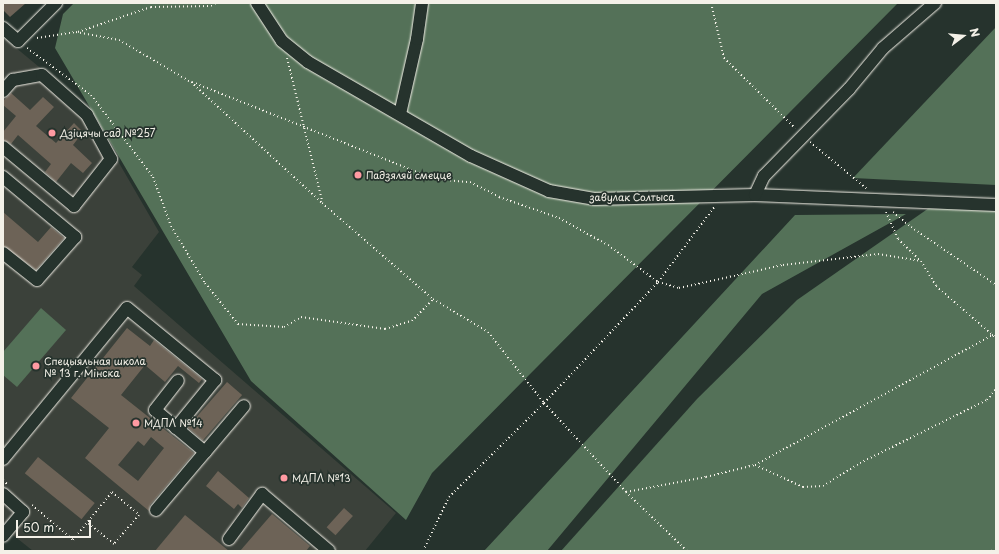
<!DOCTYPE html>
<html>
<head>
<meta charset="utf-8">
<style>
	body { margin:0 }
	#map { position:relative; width:999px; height:554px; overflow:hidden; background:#26332d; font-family:"Playpen Sans",sans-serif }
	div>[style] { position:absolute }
	.built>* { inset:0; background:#3b413a }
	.green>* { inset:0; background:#547158 }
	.building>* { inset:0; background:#6d6357; transform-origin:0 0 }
	.path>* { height:2px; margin-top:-1px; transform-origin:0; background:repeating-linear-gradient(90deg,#f4f1e8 0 1px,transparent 0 4px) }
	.roads { filter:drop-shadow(0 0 1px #f4f1e8) drop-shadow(0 0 1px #f4f1e8) }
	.minor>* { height:12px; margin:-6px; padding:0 6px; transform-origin:6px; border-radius:6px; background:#26332d }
	.dots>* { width:11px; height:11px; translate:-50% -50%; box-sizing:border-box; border:2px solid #26332d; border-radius:50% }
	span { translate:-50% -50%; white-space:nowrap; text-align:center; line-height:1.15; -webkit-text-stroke:3.5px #26332d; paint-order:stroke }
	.poi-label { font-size:10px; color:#f4f1e8 }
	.left { translate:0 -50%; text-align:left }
	.street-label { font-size:10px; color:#f4f1e8 }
	.frame { position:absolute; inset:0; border:4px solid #f4f1e8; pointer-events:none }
	.north { position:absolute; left:943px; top:16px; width:40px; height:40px; -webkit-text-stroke:3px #26332d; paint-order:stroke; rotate:74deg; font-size:11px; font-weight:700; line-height:16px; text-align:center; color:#f4f1e8 }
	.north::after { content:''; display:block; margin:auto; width:14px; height:18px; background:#f4f1e8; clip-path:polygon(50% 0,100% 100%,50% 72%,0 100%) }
	.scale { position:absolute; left:16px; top:520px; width:75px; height:18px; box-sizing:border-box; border:2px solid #f4f1e8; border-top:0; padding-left:5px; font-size:12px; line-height:14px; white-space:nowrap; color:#f4f1e8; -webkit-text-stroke:3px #26332d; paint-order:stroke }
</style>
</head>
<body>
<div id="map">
	<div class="built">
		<div style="clip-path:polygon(3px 37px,86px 106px,159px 232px,132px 267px,142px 275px,134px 286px,396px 513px,365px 551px,33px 551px,3px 527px)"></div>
	</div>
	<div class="green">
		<div style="clip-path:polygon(74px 3px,898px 3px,432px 473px,406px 520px,251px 381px,55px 48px,63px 14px)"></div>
		<div style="clip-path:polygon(996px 27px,996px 185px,853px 178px)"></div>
		<div style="clip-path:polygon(939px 201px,996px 207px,996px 551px,561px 551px,697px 399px,797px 300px)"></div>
		<div style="clip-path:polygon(906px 214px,762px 294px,547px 551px,484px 551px,795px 215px)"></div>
		<div style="clip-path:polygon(41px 308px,66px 330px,17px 387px,3px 375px,3px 352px)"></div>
	</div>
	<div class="building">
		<div style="clip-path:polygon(3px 3px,26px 3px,10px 17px,3px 10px)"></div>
		<div style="clip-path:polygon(11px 93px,30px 110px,43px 97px,54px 107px,36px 126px,56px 143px,74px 123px,83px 132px,73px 145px,92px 163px,83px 173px,71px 163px,56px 182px,45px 172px,51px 164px,18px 135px,11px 144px,3px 140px,3px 132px,16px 116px,3px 105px,3px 101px)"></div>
		<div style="clip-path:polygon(3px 212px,38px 242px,51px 227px,64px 238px,36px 270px,3px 246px)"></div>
		<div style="clip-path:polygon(evenodd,127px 328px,150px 346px,154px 340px,202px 379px,199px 383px,178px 366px,165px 382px,145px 365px,121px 395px,194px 453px,150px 505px,149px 511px,85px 458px,109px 428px,71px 398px,127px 328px,151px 437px,164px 448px,138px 481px,118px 465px,138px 441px,144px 446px,151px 437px)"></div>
		<div style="left:227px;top:382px;width:20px;height:60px;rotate:41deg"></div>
		<div style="left:38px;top:457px;width:73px;height:21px;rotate:39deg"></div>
		<div style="clip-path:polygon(218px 471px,249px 498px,242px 508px,238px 504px,234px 509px,206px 486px)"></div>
		<div style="left:344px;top:508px;width:12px;height:26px;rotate:42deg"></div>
		<div style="clip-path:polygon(272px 514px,310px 546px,306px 551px,240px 551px)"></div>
		<div style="clip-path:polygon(185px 515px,229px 551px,155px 551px)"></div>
	</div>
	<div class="path">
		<div style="left:711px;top:3px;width:57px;rotate:76.7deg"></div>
		<div style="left:724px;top:58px;width:100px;rotate:44.6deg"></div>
		<div style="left:78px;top:32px;width:77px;rotate:-18.9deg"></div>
		<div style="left:151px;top:7px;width:60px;rotate:-1deg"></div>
		<div style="left:211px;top:6px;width:6px;rotate:-31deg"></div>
		<div style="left:37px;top:38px;width:39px;rotate:-9deg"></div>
		<div style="left:76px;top:32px;width:44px;rotate:10.5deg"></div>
		<div style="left:119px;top:40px;width:83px;rotate:30.3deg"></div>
		<div style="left:191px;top:82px;width:178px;rotate:42.7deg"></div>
		<div style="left:322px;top:203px;width:147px;rotate:40.9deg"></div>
		<div style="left:433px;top:299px;width:64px;rotate:31deg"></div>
		<div style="left:488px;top:332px;width:90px;rotate:51.7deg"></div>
		<div style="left:544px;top:403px;width:121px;rotate:47.3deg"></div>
		<div style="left:27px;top:48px;width:79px;rotate:36.3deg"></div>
		<div style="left:91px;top:95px;width:103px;rotate:52.9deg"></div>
		<div style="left:153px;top:177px;width:52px;rotate:69.8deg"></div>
		<div style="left:171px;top:226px;width:66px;rotate:59.2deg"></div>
		<div style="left:205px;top:283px;width:53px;rotate:51.2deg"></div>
		<div style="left:238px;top:324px;width:46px;rotate:3.7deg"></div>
		<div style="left:284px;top:327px;width:20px;rotate:-30deg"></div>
		<div style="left:301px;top:317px;width:85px;rotate:8.1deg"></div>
		<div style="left:385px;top:329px;width:28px;rotate:-17deg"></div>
		<div style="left:412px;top:321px;width:30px;rotate:-46deg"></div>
		<div style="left:287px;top:58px;width:147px;rotate:76.2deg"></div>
		<div style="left:192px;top:82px;width:261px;rotate:21.8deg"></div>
		<div style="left:434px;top:179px;width:36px;rotate:5deg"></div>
		<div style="left:470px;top:182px;width:33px;rotate:27deg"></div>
		<div style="left:499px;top:197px;width:64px;rotate:19.3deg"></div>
		<div style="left:559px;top:218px;width:56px;rotate:28.9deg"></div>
		<div style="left:608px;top:245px;width:62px;rotate:36.5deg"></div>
		<div style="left:658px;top:282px;width:22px;rotate:16deg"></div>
		<div style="left:679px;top:288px;width:107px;rotate:-12.5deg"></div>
		<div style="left:783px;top:265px;width:96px;rotate:-6.6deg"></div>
		<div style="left:878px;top:254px;width:44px;rotate:9.2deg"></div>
		<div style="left:810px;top:142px;width:74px;rotate:39.5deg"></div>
		<div style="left:886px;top:212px;width:30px;rotate:66deg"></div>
		<div style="left:898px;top:239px;width:32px;rotate:44deg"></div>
		<div style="left:921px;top:261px;width:29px;rotate:59deg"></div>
		<div style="left:936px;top:286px;width:79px;rotate:40.9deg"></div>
		<div style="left:893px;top:212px;width:23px;rotate:40deg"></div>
		<div style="left:911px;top:227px;width:103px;rotate:34.3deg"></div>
		<div style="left:755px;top:465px;width:270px;rotate:-28.7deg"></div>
		<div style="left:992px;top:335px;width:4px;rotate:14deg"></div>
		<div style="left:3px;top:480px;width:6px;rotate:45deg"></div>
		<div style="left:32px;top:505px;width:54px;rotate:40.5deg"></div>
		<div style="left:73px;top:540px;width:62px;rotate:-50.9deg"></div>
		<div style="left:112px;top:492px;width:35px;rotate:40deg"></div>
		<div style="left:139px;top:515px;width:38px;rotate:131deg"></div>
		<div style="left:114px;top:544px;width:33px;rotate:-141deg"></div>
		<div style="left:423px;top:551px;width:60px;rotate:-64.3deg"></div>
		<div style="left:449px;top:497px;width:134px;rotate:-44.7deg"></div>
		<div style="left:544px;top:403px;width:166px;rotate:-46.7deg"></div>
		<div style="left:658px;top:282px;width:95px;rotate:-53.1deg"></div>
		<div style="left:687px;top:551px;width:85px;rotate:-136deg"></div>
		<div style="left:626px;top:492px;width:81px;rotate:-10.6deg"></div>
		<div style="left:706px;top:477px;width:50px;rotate:-13.8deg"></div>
		<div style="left:755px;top:465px;width:53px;rotate:24.6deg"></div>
		<div style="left:803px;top:487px;width:20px;rotate:-3deg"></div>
		<div style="left:823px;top:486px;width:44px;rotate:-31.9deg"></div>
		<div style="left:860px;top:463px;width:142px;rotate:-26.4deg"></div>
		<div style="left:987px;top:400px;width:14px;rotate:-51deg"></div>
		<div style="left:991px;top:551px;width:5px;rotate:-11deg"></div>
	</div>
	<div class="roads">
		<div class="minor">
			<div style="left:257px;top:3px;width:45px;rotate:56.7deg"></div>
			<div style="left:282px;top:41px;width:33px;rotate:39deg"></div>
			<div style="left:308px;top:62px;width:188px;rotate:30deg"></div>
			<div style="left:471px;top:156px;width:85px;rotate:24.2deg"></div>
			<div style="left:549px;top:191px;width:47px;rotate:9.9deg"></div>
			<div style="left:595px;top:199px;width:160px;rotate:-1.4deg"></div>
			<div style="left:755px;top:195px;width:241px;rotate:2.4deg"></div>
			<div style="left:3px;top:28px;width:20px;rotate:41deg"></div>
			<div style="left:18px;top:41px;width:54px;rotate:-45deg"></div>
			<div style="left:3px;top:91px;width:15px;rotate:-48deg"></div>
			<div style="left:13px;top:80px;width:29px;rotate:-10deg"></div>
			<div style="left:42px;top:75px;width:60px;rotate:41.6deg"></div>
			<div style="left:87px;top:115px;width:50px;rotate:61.4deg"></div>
			<div style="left:111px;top:159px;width:60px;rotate:128.2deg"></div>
			<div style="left:74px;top:206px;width:92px;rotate:-140.3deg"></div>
			<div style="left:400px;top:114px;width:77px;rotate:-77.2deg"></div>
			<div style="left:417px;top:39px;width:36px;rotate:-82deg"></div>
			<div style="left:3px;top:177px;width:94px;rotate:39.8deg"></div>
			<div style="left:75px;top:237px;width:57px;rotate:131.5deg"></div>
			<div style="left:37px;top:280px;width:43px;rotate:-141.5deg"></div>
			<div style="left:755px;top:195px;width:21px;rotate:-65deg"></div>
			<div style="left:764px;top:176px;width:122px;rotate:-45.7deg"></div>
			<div style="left:849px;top:89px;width:53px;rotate:-50.3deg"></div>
			<div style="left:883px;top:48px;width:69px;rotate:-40.9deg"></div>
			<div style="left:205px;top:452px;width:60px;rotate:-49.7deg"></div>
			<div style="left:3px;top:459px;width:195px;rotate:-50.6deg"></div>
			<div style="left:127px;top:308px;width:114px;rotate:39.3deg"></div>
			<div style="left:215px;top:380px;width:62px;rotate:129.1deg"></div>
			<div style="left:3px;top:494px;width:27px;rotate:42deg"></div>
			<div style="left:23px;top:512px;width:31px;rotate:130deg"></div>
			<div style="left:156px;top:510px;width:76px;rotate:-49.8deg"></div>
			<div style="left:205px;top:452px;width:65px;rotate:-140deg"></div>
			<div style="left:155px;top:410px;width:37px;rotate:-52deg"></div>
			<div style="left:229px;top:539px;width:56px;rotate:-53.7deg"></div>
			<div style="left:262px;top:494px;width:88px;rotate:40.4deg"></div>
		</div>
	</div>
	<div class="dots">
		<div style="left:52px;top:133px;background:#ff9aa2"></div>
		<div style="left:358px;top:175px;background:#ff9aa2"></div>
		<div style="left:36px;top:366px;background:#ff9aa2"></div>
		<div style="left:136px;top:423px;background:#ff9aa2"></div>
		<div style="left:284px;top:478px;background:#ff9aa2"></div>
	</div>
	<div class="poi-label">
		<span class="left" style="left:60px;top:133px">Дзіцячы сад №257</span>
		<span class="left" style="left:366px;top:175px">Падзяляй смецце</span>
		<span class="left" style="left:44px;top:366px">Спецыяльная школа<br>№ 13 г. Мінска</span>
		<span class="left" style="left:144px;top:423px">МДПЛ №14</span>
		<span class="left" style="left:292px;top:478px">МДПЛ №13</span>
	</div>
	<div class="street-label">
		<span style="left:632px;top:197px">завулак Солтыса</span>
	</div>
	<div class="frame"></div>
	<div class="north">N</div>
	<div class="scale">50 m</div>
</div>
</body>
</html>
